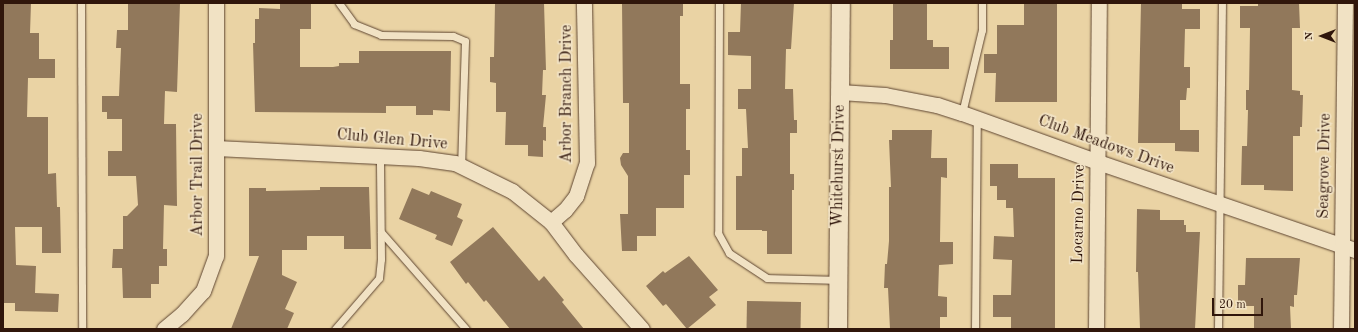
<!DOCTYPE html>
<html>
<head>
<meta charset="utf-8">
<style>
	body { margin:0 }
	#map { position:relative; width:1358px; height:332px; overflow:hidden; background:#ead3a4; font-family:"Old Standard TT",serif }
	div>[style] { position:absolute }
	.building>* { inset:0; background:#91785b; transform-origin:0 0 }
	.roads { filter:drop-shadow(0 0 1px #5e4531) drop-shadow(0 0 1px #5e4531) }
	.service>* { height:7px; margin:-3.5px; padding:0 3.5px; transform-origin:3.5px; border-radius:3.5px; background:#f1e2c4 }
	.minor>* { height:15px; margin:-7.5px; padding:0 7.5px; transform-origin:7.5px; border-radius:7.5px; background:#f1e2c4 }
	.tertiary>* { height:18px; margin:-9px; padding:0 9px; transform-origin:9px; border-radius:9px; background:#f1e2c4 }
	span { translate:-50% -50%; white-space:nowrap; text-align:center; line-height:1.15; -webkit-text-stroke:3.5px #f1e2c4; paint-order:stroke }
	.street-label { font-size:16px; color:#30160b }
	.frame { position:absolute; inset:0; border:4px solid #30160b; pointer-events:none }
	.north { position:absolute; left:1302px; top:16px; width:40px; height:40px; -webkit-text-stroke:3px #f1e2c4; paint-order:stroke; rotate:270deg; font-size:11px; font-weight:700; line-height:16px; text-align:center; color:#30160b }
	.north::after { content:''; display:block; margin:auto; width:14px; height:18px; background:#30160b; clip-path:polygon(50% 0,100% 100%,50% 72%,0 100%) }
	.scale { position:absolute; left:1212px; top:298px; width:51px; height:18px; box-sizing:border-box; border:2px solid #30160b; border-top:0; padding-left:5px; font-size:12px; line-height:14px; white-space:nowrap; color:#30160b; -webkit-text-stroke:3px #f1e2c4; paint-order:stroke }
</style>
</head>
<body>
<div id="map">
	<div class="building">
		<div style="clip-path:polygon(3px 3px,31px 3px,30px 33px,39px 33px,39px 59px,55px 59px,55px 78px,28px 78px,27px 117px,48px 117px,48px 174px,56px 173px,57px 207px,60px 207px,61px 253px,42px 253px,42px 227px,15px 227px,16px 265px,36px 266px,35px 293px,59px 294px,58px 312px,15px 311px,15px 303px,3px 303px)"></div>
		<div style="clip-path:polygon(128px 3px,180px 3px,177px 92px,165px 91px,164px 124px,176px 124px,177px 206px,164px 205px,163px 249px,167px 249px,167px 266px,159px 266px,159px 284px,151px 284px,151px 298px,123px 298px,122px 268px,112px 268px,113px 249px,123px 249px,123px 216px,127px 216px,138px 205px,136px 176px,108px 176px,108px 151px,122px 151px,122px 119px,107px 119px,107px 112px,102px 112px,102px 96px,119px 96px,121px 48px,116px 48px,117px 30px,128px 30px)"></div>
		<div style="clip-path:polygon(280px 3px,311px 3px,311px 29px,300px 29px,300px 67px,333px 67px,339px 66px,339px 63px,359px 63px,359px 51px,451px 51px,450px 111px,433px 110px,433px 115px,416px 115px,416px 106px,386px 106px,386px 113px,255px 112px,253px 43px,255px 43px,255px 19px,259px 19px,259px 8px,280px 9px)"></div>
		<div style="clip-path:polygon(495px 3px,544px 3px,546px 70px,543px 70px,542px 95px,546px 95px,543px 127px,546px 127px,546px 141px,543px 140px,543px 157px,528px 156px,528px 145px,505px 145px,506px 112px,496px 112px,496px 83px,490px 82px,490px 57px,494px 57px)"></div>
		<div style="clip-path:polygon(622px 3px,683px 3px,683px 16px,680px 16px,680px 84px,690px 84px,690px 109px,686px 109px,686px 150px,690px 150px,690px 175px,684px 175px,684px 208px,656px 208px,656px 236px,637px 236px,637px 251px,622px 251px,620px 214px,628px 214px,628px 176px,621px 165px,620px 158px,623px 153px,629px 153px,629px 103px,623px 103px)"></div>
		<div style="clip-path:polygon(741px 3px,794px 3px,791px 49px,786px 49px,785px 89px,793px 89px,794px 120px,797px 120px,797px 133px,790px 133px,790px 174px,794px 174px,794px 190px,792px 190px,792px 254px,767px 254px,767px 231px,762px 231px,762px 230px,736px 230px,736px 176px,742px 176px,742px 148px,748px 148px,746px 109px,738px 109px,738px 89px,751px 89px,751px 56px,728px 55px,728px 32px,740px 32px)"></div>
		<div style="clip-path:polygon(893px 3px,927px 3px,927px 40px,933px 40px,933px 47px,949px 47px,949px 69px,890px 69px,890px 40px,893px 40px)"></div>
		<div style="clip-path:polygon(1024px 3px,1057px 3px,1057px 102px,995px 102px,996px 73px,984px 73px,984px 54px,997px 54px,997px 25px,1024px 25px)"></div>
		<div style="clip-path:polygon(1141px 3px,1182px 3px,1182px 9px,1200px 9px,1200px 29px,1185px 29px,1184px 67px,1190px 67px,1190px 88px,1187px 88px,1186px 100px,1180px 100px,1180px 130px,1199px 130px,1199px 152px,1175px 151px,1175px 143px,1138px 143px)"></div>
		<div style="clip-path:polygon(1258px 3px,1299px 3px,1300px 28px,1292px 28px,1292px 90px,1300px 91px,1300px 95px,1303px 95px,1302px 127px,1300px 127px,1300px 136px,1293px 136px,1293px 191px,1264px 190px,1264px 185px,1241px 185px,1242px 146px,1247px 146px,1248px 110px,1246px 110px,1246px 90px,1249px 90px,1250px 28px,1240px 28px,1240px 6px,1258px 6px)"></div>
		<div style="clip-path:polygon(892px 130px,932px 130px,931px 158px,947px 158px,947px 178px,941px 177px,940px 242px,953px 242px,953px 264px,939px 265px,938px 296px,947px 297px,947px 317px,940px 317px,940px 329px,890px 329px,888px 288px,884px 288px,885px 264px,887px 264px,889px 241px,889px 187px,891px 187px,889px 140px,892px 140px)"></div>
		<div style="clip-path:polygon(990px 164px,1018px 164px,1018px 178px,1055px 178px,1055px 329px,1011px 329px,1011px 317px,993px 317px,993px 295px,1011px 295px,1012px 260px,993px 259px,994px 236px,1014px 237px,1013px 208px,1006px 208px,1006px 200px,997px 200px,997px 186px,990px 186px)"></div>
		<div style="clip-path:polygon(320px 187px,369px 187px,371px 249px,344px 249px,344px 236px,307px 236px,307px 250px,282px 250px,282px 275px,297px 282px,285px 309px,294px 313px,287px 329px,231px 329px,259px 256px,249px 256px,249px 188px,266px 188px,266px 191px,320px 190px)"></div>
		<div style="clip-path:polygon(412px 188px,429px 195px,431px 191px,462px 204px,457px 217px,463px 220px,452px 246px,435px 239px,437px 235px,399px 219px)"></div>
		<div style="clip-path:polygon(1137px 209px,1160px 210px,1160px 220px,1184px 220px,1184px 225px,1186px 225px,1186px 232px,1200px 232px,1195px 329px,1140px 329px,1138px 272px,1136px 272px)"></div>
		<div style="clip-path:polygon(493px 227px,539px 281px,544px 276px,564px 300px,562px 302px,584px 329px,510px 329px,486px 300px,484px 302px,468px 282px,466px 284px,450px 262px)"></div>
		<div style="clip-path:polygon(689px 256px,718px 290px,709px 297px,716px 305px,687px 329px,666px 304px,663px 306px,646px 286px,663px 271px,665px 273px)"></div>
		<div style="clip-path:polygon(1246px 258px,1300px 258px,1297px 295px,1294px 295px,1294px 307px,1290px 306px,1291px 329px,1254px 329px,1254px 306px,1238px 306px,1238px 285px,1245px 285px)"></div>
		<div style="left:747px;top:301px;width:54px;height:28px;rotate:1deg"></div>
	</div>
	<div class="roads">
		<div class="service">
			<div style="left:81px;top:3px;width:326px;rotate:89.8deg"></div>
			<div style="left:339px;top:3px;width:26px;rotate:54deg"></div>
			<div style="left:354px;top:24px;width:29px;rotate:22deg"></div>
			<div style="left:381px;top:35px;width:72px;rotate:0.8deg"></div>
			<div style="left:453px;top:36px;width:13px;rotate:23deg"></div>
			<div style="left:465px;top:41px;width:125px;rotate:91.8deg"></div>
			<div style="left:719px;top:3px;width:230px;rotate:90.2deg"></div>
			<div style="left:718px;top:233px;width:23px;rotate:61deg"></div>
			<div style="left:729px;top:253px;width:45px;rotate:33.3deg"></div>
			<div style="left:767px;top:278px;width:71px;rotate:1.6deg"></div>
			<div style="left:962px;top:113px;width:85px;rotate:-76.5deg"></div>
			<div style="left:982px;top:30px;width:27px;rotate:-90deg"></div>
			<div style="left:381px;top:232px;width:129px;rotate:48.8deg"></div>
			<div style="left:335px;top:329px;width:67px;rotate:-49.2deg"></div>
			<div style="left:379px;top:278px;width:19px;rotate:-84deg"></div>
			<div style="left:381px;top:259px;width:103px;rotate:-90.6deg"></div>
			<div style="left:975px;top:329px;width:211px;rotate:-89.5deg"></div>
			<div style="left:1218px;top:329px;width:326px;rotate:-89.3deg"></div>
		</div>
		<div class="minor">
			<div style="left:840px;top:92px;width:45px;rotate:3.8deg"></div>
			<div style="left:885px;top:95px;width:53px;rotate:10.9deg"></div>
			<div style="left:937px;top:105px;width:26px;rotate:18deg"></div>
			<div style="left:962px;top:113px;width:145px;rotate:19.8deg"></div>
			<div style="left:1098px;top:162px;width:272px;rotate:18.9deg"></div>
			<div style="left:216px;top:148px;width:203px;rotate:2.8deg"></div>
			<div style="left:419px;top:158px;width:36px;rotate:8deg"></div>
			<div style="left:455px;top:163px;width:64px;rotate:26.2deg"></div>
			<div style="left:512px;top:191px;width:50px;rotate:38.5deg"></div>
			<div style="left:551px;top:222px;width:41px;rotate:52.9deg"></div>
			<div style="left:576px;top:255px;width:99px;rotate:48.3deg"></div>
			<div style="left:551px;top:222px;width:18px;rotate:-41deg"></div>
			<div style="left:565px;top:210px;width:18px;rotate:-52deg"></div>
			<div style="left:576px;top:196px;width:35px;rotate:-72deg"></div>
			<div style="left:587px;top:163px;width:160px;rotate:-91.1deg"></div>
			<div style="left:164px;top:329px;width:23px;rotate:-40deg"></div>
			<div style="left:182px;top:314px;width:31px;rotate:-48deg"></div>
			<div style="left:203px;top:291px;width:37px;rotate:-70deg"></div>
			<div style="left:216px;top:256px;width:253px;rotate:-90deg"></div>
			<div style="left:1096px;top:329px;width:326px;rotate:-89.5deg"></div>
			<div style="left:1341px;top:329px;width:326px;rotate:-89.3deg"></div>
		</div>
		<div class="tertiary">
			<div style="left:838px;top:329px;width:326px;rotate:-89.5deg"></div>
		</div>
	</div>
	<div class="street-label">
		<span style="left:567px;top:94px;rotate:-90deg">Arbor Branch Drive</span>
		<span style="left:392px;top:140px;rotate:5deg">Club Glen Drive</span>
		<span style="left:1106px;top:145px;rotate:20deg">Club Meadows Drive</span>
		<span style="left:839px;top:166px;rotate:-89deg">Whitehurst Drive</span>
		<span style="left:1325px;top:166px;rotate:-89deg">Seagrove Drive</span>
		<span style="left:198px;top:175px;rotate:-90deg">Arbor Trail Drive</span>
		<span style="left:1079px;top:214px;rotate:-89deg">Locarno Drive</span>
	</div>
	<div class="frame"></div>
	<div class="north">N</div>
	<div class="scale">20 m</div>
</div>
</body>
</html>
